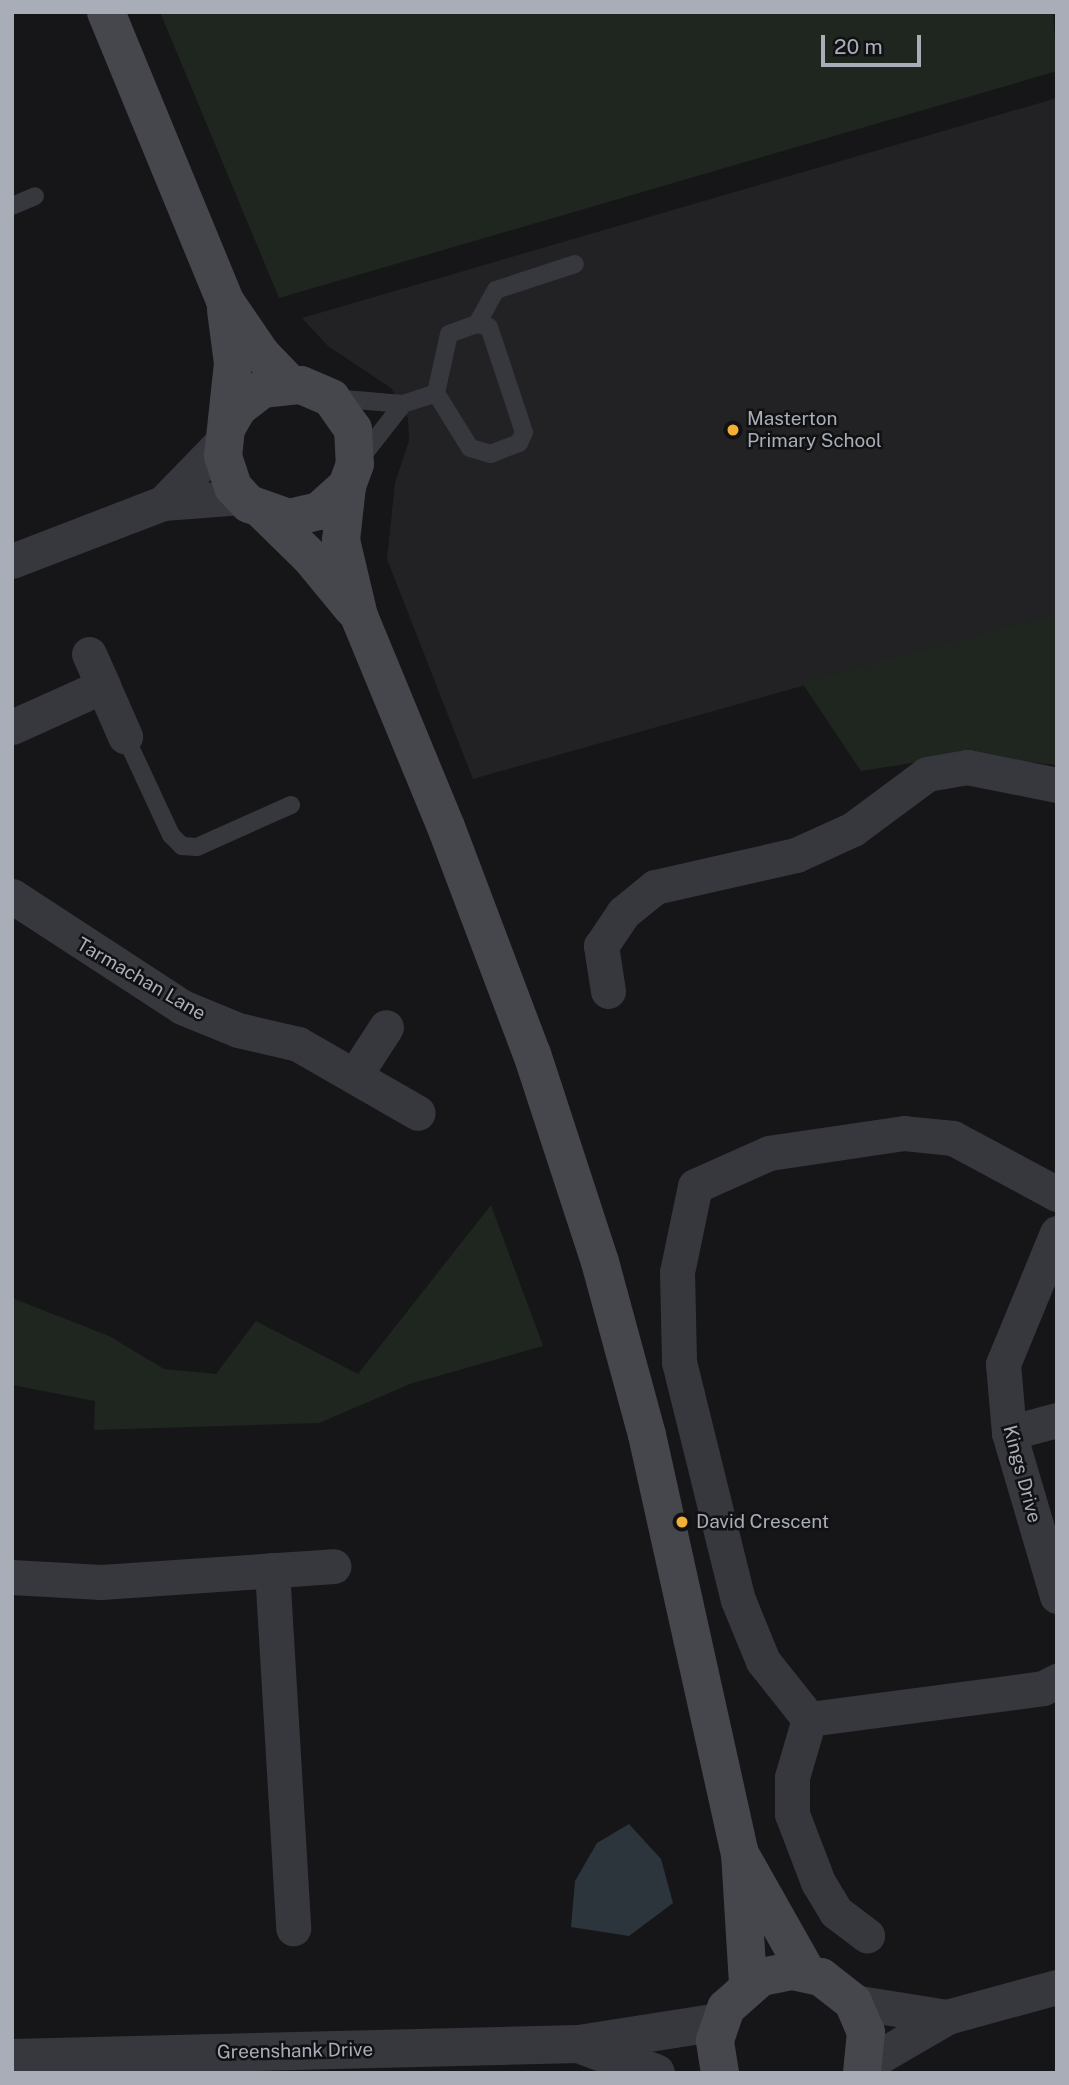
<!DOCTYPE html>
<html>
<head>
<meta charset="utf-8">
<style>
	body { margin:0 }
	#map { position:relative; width:1069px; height:2085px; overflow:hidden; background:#161618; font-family:"Public Sans",sans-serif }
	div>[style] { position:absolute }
	.built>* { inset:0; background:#222225 }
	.green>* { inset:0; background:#1e261f }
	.water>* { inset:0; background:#2c353c }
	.service>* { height:18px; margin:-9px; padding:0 9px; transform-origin:9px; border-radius:9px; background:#37383d }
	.minor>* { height:35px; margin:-17.5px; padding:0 17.5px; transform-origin:17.5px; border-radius:17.5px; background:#37383d }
	.tertiary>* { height:38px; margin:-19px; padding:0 19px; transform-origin:19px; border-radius:19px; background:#37383d }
	.secondary>* { height:38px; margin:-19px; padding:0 19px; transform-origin:19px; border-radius:19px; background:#45474d }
	.dots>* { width:19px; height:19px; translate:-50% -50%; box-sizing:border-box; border:4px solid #111113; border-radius:50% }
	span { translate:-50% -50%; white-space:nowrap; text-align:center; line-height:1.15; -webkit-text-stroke:5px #111113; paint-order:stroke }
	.poi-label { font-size:19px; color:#a8adb8 }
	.left { translate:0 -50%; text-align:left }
	.street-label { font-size:19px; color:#a8adb8 }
	.frame { position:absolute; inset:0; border:14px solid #a8adb8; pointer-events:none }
	.scale { position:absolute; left:821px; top:35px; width:100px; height:32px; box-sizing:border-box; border:4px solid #a8adb8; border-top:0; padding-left:9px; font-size:21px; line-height:24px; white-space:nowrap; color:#a8adb8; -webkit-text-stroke:5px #111113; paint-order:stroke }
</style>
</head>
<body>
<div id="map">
	<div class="built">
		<div style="clip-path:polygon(1057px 98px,1057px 614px,473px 779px,387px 559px,395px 483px,409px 441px,408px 418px,391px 388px,328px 346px,302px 318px)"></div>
	</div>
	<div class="green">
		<div style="clip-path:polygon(160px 12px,1053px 12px,1057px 71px,279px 298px)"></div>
		<div style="clip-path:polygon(1057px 614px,1057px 765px,962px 755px,861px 771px,802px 683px)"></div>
		<div style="clip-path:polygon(491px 1205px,543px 1346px,410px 1384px,319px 1423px,94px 1430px,95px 1401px,12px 1385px,12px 1298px,109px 1336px,164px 1369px,216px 1374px,256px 1321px,358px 1374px)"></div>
	</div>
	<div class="water">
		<div style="clip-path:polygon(629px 1824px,661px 1859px,673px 1903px,629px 1936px,571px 1927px,575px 1881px,597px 1843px)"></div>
	</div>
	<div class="service">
		<div style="left:12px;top:206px;width:25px;rotate:-23deg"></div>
		<div style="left:477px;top:324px;width:12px;rotate:14deg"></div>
		<div style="left:489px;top:327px;width:111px;rotate:71.6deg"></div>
		<div style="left:524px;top:432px;width:12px;rotate:114deg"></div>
		<div style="left:519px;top:443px;width:30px;rotate:159deg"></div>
		<div style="left:491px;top:454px;width:22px;rotate:-164deg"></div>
		<div style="left:470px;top:448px;width:65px;rotate:-121.7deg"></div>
		<div style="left:436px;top:393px;width:60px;rotate:-77.6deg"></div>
		<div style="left:449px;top:334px;width:30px;rotate:-20deg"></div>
		<div style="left:477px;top:324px;width:39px;rotate:-61deg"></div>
		<div style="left:496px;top:290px;width:83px;rotate:-18.2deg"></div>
		<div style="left:333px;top:398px;width:70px;rotate:4.9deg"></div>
		<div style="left:403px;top:404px;width:35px;rotate:-18deg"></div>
		<div style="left:360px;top:459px;width:70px;rotate:-52deg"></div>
		<div style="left:125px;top:736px;width:109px;rotate:65.1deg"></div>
		<div style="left:171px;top:835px;width:16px;rotate:45deg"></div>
		<div style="left:182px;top:846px;width:15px;rotate:4deg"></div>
		<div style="left:197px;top:847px;width:103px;rotate:-24.1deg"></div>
	</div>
	<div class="minor">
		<div style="left:163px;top:503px;width:89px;rotate:-45.9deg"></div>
		<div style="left:12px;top:561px;width:162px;rotate:-21deg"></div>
		<div style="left:163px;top:503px;width:79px;rotate:-4.3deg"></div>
		<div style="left:89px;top:654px;width:35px;rotate:66deg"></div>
		<div style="left:12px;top:727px;width:100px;rotate:-24.3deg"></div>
		<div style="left:103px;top:686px;width:55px;rotate:66.3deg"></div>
		<div style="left:12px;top:896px;width:203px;rotate:33.1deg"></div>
		<div style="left:182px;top:1007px;width:61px;rotate:22.3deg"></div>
		<div style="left:238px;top:1030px;width:62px;rotate:13.1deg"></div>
		<div style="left:298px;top:1044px;width:138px;rotate:29.9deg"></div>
		<div style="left:608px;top:991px;width:46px;rotate:-98.8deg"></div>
		<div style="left:601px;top:946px;width:40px;rotate:-56deg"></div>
		<div style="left:623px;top:913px;width:41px;rotate:-39.1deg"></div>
		<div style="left:655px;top:887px;width:145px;rotate:-12.8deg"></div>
		<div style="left:796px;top:855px;width:63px;rotate:-24.5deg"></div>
		<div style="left:853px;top:829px;width:92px;rotate:-36.6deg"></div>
		<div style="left:927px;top:774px;width:41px;rotate:-9.9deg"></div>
		<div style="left:967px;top:767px;width:92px;rotate:11.3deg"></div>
		<div style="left:355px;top:1075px;width:57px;rotate:-57.1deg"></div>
		<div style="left:1057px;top:1194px;width:118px;rotate:-151.7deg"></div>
		<div style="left:953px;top:1138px;width:49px;rotate:-174.2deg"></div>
		<div style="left:904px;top:1133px;width:136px;rotate:171.6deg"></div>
		<div style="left:769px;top:1153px;width:81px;rotate:156deg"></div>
		<div style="left:695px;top:1186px;width:88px;rotate:101.8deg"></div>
		<div style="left:677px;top:1272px;width:90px;rotate:88.7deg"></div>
		<div style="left:679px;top:1362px;width:245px;rotate:76.1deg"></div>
		<div style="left:738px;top:1600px;width:66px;rotate:67.7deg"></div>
		<div style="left:763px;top:1661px;width:74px;rotate:51.6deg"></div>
		<div style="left:809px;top:1719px;width:236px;rotate:-7.5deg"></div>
		<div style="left:1043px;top:1688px;width:16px;rotate:-27deg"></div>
		<div style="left:1057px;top:1233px;width:142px;rotate:112.4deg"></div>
		<div style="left:1003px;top:1364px;width:69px;rotate:85deg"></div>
		<div style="left:1009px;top:1433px;width:170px;rotate:73.6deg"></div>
		<div style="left:1009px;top:1433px;width:50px;rotate:-15.2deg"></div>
		<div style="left:272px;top:1570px;width:359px;rotate:86.6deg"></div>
		<div style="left:12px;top:1577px;width:89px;rotate:3.2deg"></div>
		<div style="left:101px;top:1582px;width:233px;rotate:-3.9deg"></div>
		<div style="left:809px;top:1719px;width:60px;rotate:106.3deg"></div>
		<div style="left:792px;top:1777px;width:37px;rotate:90deg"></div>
		<div style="left:792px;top:1814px;width:73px;rotate:69.1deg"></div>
		<div style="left:818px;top:1882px;width:35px;rotate:59deg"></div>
		<div style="left:836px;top:1912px;width:39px;rotate:37deg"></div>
		<div style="left:853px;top:2002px;width:95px;rotate:9.1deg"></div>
		<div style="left:865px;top:2065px;width:95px;rotate:-30.3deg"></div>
		<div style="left:947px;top:2017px;width:114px;rotate:-15.3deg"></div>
	</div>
	<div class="tertiary">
		<div style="left:581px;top:2045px;width:80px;rotate:20.5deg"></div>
		<div style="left:12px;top:2058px;width:567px;rotate:-1.41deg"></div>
		<div style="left:579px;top:2044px;width:142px;rotate:-8.9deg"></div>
	</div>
	<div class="secondary">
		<div style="left:106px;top:12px;width:313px;rotate:67.6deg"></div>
		<div style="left:225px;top:301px;width:65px;rotate:55.6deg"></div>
		<div style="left:262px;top:355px;width:42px;rotate:46deg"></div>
		<div style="left:226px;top:310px;width:53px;rotate:82.5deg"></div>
		<div style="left:233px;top:363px;width:94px;rotate:96.1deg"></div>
		<div style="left:223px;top:456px;width:33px;rotate:72deg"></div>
		<div style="left:233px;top:487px;width:23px;rotate:47deg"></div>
		<div style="left:249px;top:504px;width:42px;rotate:19.3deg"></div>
		<div style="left:289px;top:518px;width:31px;rotate:-13deg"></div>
		<div style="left:319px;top:511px;width:38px;rotate:-42deg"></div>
		<div style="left:227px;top:427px;width:22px;rotate:-60deg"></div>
		<div style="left:238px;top:408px;width:31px;rotate:-38deg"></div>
		<div style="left:262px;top:389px;width:39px;rotate:-6deg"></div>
		<div style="left:301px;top:385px;width:33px;rotate:23deg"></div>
		<div style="left:331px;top:398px;width:38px;rotate:55deg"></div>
		<div style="left:353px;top:429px;width:35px;rotate:87deg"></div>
		<div style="left:355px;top:464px;width:23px;rotate:110deg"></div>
		<div style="left:347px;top:486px;width:54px;rotate:96.3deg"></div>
		<div style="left:341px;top:540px;width:78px;rotate:76.7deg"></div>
		<div style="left:359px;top:616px;width:228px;rotate:67.6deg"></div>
		<div style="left:446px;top:827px;width:243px;rotate:69.3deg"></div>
		<div style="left:532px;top:1054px;width:219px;rotate:71.9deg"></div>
		<div style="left:600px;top:1262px;width:179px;rotate:74.8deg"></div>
		<div style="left:647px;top:1435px;width:428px;rotate:77.5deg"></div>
		<div style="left:740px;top:1853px;width:132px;rotate:86.5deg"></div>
		<div style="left:263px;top:511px;width:66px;rotate:44.4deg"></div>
		<div style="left:310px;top:557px;width:67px;rotate:50.4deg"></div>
		<div style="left:744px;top:1861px;width:129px;rotate:60.6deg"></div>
		<div style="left:720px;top:2073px;width:33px;rotate:-99deg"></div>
		<div style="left:715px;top:2040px;width:34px;rotate:-71deg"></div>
		<div style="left:726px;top:2008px;width:47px;rotate:-41.5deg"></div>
		<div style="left:761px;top:1977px;width:32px;rotate:-11deg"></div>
		<div style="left:792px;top:1971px;width:30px;rotate:12deg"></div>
		<div style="left:821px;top:1977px;width:41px;rotate:38deg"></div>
		<div style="left:853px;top:2002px;width:33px;rotate:67deg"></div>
		<div style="left:866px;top:2032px;width:41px;rotate:95.6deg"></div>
	</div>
	<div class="dots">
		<div style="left:733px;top:430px;background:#f2b134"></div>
		<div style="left:682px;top:1522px;background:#f2b134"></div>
	</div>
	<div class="poi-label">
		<span class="left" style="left:747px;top:430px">Masterton<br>Primary School</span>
		<span class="left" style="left:696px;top:1522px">David Crescent</span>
	</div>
	<div class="street-label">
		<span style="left:141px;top:979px;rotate:30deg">Tarmachan Lane</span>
		<span style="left:1022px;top:1474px;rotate:75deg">Kings Drive</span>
		<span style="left:295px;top:2051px;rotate:-1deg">Greenshank Drive</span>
	</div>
	<div class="frame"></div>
	<div class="scale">20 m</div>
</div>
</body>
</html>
